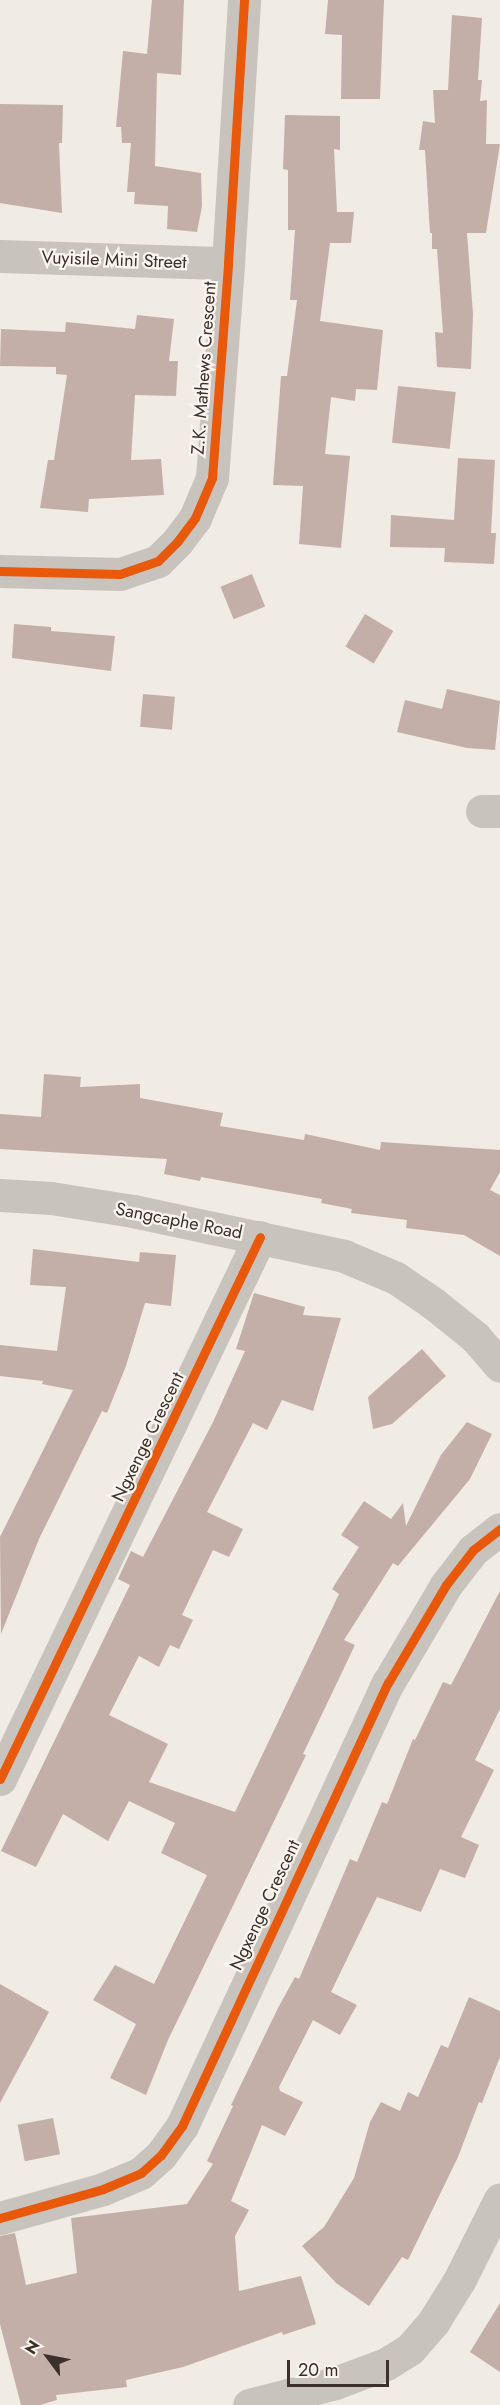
<!DOCTYPE html>
<html>
<head>
<meta charset="utf-8">
<style>
	body { margin:0 }
	#map { position:relative; width:500px; height:2405px; overflow:hidden; background:#f0ebe5; font-family:Jost,sans-serif }
	div>[style] { position:absolute }
	.building>* { inset:0; background:#c3afa7; transform-origin:0 0 }
	.minor>* { height:33px; margin:-16.5px; padding:0 16.5px; transform-origin:16.5px; border-radius:16.5px; background:#c9c3be }
	.cycleway>* { height:9px; margin:-4.5px; padding:0 4.5px; transform-origin:4.5px; border-radius:4.5px; background:#e8590c }
	span { translate:-50% -50%; white-space:nowrap; text-align:center; line-height:1.15; -webkit-text-stroke:4.5px #fbf5ee; paint-order:stroke }
	.street-label { font-size:18px; color:#3b302b }
	.north { position:absolute; left:18px; top:2327px; width:60px; height:60px; -webkit-text-stroke:4px #fbf5ee; paint-order:stroke; rotate:302deg; font-size:16px; font-weight:700; line-height:24px; text-align:center; color:#3b302b }
	.north::after { content:''; display:block; margin:auto; width:21px; height:27px; background:#3b302b; clip-path:polygon(50% 0,100% 100%,50% 72%,0 100%) }
	.scale { position:absolute; left:287px; top:2360px; width:102px; height:27px; box-sizing:border-box; border:3px solid #3b302b; border-top:0; padding-left:8px; font-size:18px; line-height:21px; white-space:nowrap; color:#3b302b; -webkit-text-stroke:4px #fbf5ee; paint-order:stroke }
</style>
</head>
<body>
<div id="map">
	<div class="building">
		<div style="clip-path:polygon(152px 0,184px 0,181px 75px,157px 73px,155px 166px,201px 173px,202px 206px,197px 232px,167px 229px,168px 206px,134px 204px,135px 192px,127px 192px,131px 143px,122px 143px,121px 127px,116px 127px,123px 51px,147px 54px)"></div>
		<div style="clip-path:polygon(328px 0,384px 0,380px 99px,341px 99px,342px 35px,325px 34px)"></div>
		<div style="clip-path:polygon(452px 15px,482px 18px,478px 80px,482px 80px,480px 101px,487px 100px,486px 144px,500px 144px,486px 233px,467px 233px,473px 314px,471px 369px,437px 367px,435px 332px,443px 333px,437px 249px,432px 249px,432px 233px,430px 233px,425px 150px,419px 150px,423px 121px,435px 123px,433px 90px,448px 90px)"></div>
		<div style="clip-path:polygon(0 104px,63px 105px,62px 143px,59px 143px,62px 213px,0 203px)"></div>
		<div style="clip-path:polygon(285px 115px,340px 116px,340px 150px,334px 149px,337px 212px,354px 212px,351px 243px,330px 243px,320px 321px,383px 330px,377px 390px,356px 389px,355px 401px,331px 397px,325px 454px,350px 456px,341px 548px,299px 544px,303px 486px,273px 485px,281px 376px,287px 376px,297px 300px,290px 300px,295px 230px,288px 230px,288px 170px,283px 169px)"></div>
		<div style="clip-path:polygon(137px 315px,174px 319px,169px 361px,178px 361px,176px 396px,135px 395px,131px 460px,161px 459px,164px 495px,89px 499px,88px 512px,40px 508px,48px 460px,54px 460px,67px 375px,56px 374px,56px 367px,0 366px,1px 329px,65px 332px,66px 322px,135px 329px)"></div>
		<div style="left:398px;top:386px;width:58px;height:57px;rotate:6deg"></div>
		<div style="clip-path:polygon(458px 458px,495px 460px,491px 533px,496px 533px,494px 564px,444px 562px,445px 548px,390px 547px,391px 515px,454px 520px)"></div>
		<div style="left:252px;top:574px;width:35px;height:34px;rotate:68deg"></div>
		<div style="left:365px;top:614px;width:33px;height:38px;rotate:31deg"></div>
		<div style="clip-path:polygon(14px 624px,51px 627px,51px 631px,115px 636px,111px 671px,12px 658px)"></div>
		<div style="clip-path:polygon(447px 689px,500px 701px,495px 750px,467px 748px,397px 732px,405px 700px,442px 709px)"></div>
		<div style="left:143px;top:694px;width:32px;height:33px;rotate:5deg"></div>
		<div style="clip-path:polygon(44px 1074px,81px 1077px,80px 1087px,140px 1084px,140px 1098px,223px 1113px,220px 1126px,304px 1140px,305px 1134px,380px 1150px,381px 1142px,500px 1150px,500px 1172px,490px 1190px,500px 1195px,500px 1256px,464px 1235px,406px 1228px,407px 1220px,351px 1213px,352px 1209px,321px 1203px,322px 1199px,201px 1177px,200px 1181px,164px 1174px,167px 1159px,0 1149px,0 1114px,41px 1117px)"></div>
		<div style="clip-path:polygon(33px 1249px,139px 1262px,140px 1252px,176px 1255px,171px 1306px,145px 1303px,126px 1366px,107px 1413px,102px 1411px,39px 1539px,1px 1634px,0 1537px,73px 1390px,42px 1384px,43px 1381px,0 1376px,0 1345px,57px 1351px,66px 1287px,30px 1285px)"></div>
		<div style="clip-path:polygon(254px 1293px,305px 1307px,303px 1315px,341px 1318px,313px 1411px,282px 1400px,267px 1430px,253px 1423px,207px 1512px,243px 1529px,229px 1557px,213px 1550px,182px 1615px,193px 1620px,179px 1649px,170px 1645px,159px 1667px,139px 1656px,109px 1715px,168px 1744px,149px 1782px,235px 1812px,339px 1594px,332px 1589px,359px 1547px,341px 1535px,364px 1501px,391px 1519px,403px 1503px,406px 1526px,441px 1455px,467px 1422px,492px 1434px,470px 1479px,398px 1566px,393px 1563px,344px 1640px,355px 1645px,303px 1754px,306px 1755px,168px 2040px,146px 2095px,110px 2078px,136px 2024px,93px 2000px,115px 1965px,154px 1984px,207px 1875px,161px 1853px,175px 1823px,129px 1801px,108px 1841px,63px 1814px,36px 1867px,1px 1851px,130px 1585px,118px 1579px,131px 1551px,143px 1557px,213px 1422px,245px 1351px,236px 1349px)"></div>
		<div style="clip-path:polygon(422px 1349px,446px 1376px,392px 1424px,373px 1429px,368px 1397px)"></div>
		<div style="clip-path:polygon(500px 1591px,500px 1709px,475px 1760px,494px 1770px,461px 1837px,479px 1845px,465px 1878px,440px 1869px,421px 1912px,377px 1897px,331px 1992px,357px 2005px,340px 2035px,313px 2020px,279px 2087px,280px 2091px,303px 2102px,285px 2136px,262px 2125px,231px 2201px,249px 2210px,235px 2236px,239px 2291px,301px 2276px,316px 2324px,283px 2335px,282px 2332px,183px 2367px,126px 2380px,127px 2387px,56px 2395px,57px 2400px,40px 2405px,21px 2405px,0 2324px,0 2236px,15px 2233px,26px 2285px,77px 2273px,71px 2218px,187px 2204px,213px 2164px,207px 2161px,233px 2106px,231px 2105px,278px 2008px,295px 1977px,299px 1979px,350px 1859px,357px 1862px,382px 1802px,387px 1804px,413px 1739px,415px 1740px,443px 1682px,451px 1685px)"></div>
		<div style="clip-path:polygon(0 1984px,49px 2012px,0 2103px)"></div>
		<div style="clip-path:polygon(469px 1997px,500px 2011px,500px 2057px,482px 2103px,479px 2102px,458px 2157px,408px 2260px,402px 2257px,369px 2306px,336px 2283px,302px 2246px,324px 2227px,354px 2178px,370px 2122px,381px 2102px,400px 2111px,408px 2092px,418px 2097px,441px 2045px,448px 2048px)"></div>
		<div style="left:53px;top:2118px;width:37px;height:36px;rotate:79deg"></div>
		<div style="clip-path:polygon(500px 2303px,500px 2372px,470px 2352px)"></div>
	</div>
	<div class="minor">
		<div style="left:0;top:256px;width:228px;rotate:1.8deg"></div>
		<div style="left:0;top:571px;width:120px;rotate:1.4deg"></div>
		<div style="left:120px;top:574px;width:40px;rotate:-18.9deg"></div>
		<div style="left:158px;top:561px;width:27px;rotate:-45deg"></div>
		<div style="left:177px;top:542px;width:30px;rotate:-53deg"></div>
		<div style="left:195px;top:518px;width:43px;rotate:-67deg"></div>
		<div style="left:212px;top:478px;width:216px;rotate:-85.7deg"></div>
		<div style="left:228px;top:263px;width:263px;rotate:-86.5deg"></div>
		<div style="left:482px;top:811px;width:18px"></div>
		<div style="left:0;top:1195px;width:51px;rotate:3.4deg"></div>
		<div style="left:51px;top:1198px;width:83px;rotate:9deg"></div>
		<div style="left:133px;top:1211px;width:216px;rotate:12deg"></div>
		<div style="left:344px;top:1256px;width:56px;rotate:22.9deg"></div>
		<div style="left:396px;top:1278px;width:46px;rotate:34.4deg"></div>
		<div style="left:434px;top:1304px;width:53px;rotate:38.8deg"></div>
		<div style="left:475px;top:1337px;width:38px;rotate:49deg"></div>
		<div style="left:0;top:1779px;width:601px;rotate:-64.37deg"></div>
		<div style="left:0;top:2218px;width:107px;rotate:-15.7deg"></div>
		<div style="left:103px;top:2189px;width:41px;rotate:-22.8deg"></div>
		<div style="left:141px;top:2173px;width:27px;rotate:-42deg"></div>
		<div style="left:161px;top:2155px;width:36px;rotate:-54deg"></div>
		<div style="left:182px;top:2126px;width:489px;rotate:-65.1deg"></div>
		<div style="left:388px;top:1683px;width:114px;rotate:-59.4deg"></div>
		<div style="left:446px;top:1585px;width:44px;rotate:-52.4deg"></div>
		<div style="left:473px;top:1550px;width:34px;rotate:-38deg"></div>
		<div style="left:249px;top:2405px;width:89px;rotate:-14.3deg"></div>
		<div style="left:335px;top:2383px;width:54px;rotate:-20.4deg"></div>
		<div style="left:386px;top:2364px;width:28px;rotate:-32deg"></div>
		<div style="left:410px;top:2349px;width:37px;rotate:-49deg"></div>
		<div style="left:434px;top:2321px;width:49px;rotate:-58.2deg"></div>
		<div style="left:460px;top:2279px;width:89px;rotate:-63.4deg"></div>
	</div>
	<div class="cycleway">
		<div style="left:0;top:571px;width:120px;rotate:1.4deg"></div>
		<div style="left:120px;top:574px;width:40px;rotate:-18.9deg"></div>
		<div style="left:158px;top:561px;width:27px;rotate:-45deg"></div>
		<div style="left:177px;top:542px;width:30px;rotate:-53deg"></div>
		<div style="left:195px;top:518px;width:43px;rotate:-67deg"></div>
		<div style="left:212px;top:478px;width:216px;rotate:-85.7deg"></div>
		<div style="left:228px;top:263px;width:263px;rotate:-86.5deg"></div>
		<div style="left:0;top:1779px;width:601px;rotate:-64.37deg"></div>
		<div style="left:0;top:2218px;width:107px;rotate:-15.7deg"></div>
		<div style="left:103px;top:2189px;width:41px;rotate:-22.8deg"></div>
		<div style="left:141px;top:2173px;width:27px;rotate:-42deg"></div>
		<div style="left:161px;top:2155px;width:36px;rotate:-54deg"></div>
		<div style="left:182px;top:2126px;width:489px;rotate:-65.1deg"></div>
		<div style="left:388px;top:1683px;width:114px;rotate:-59.4deg"></div>
		<div style="left:446px;top:1585px;width:44px;rotate:-52.4deg"></div>
		<div style="left:473px;top:1550px;width:34px;rotate:-38deg"></div>
	</div>
	<div class="street-label">
		<span style="left:114px;top:260px;rotate:2deg">Vuyisile Mini Street</span>
		<span style="left:204px;top:368px;rotate:-86deg">Z.K. Mathews Crescent</span>
		<span style="left:179px;top:1221px;rotate:11deg">Sangcaphe Road</span>
		<span style="left:148px;top:1437px;rotate:-64deg">Ngxenge Crescent</span>
		<span style="left:265px;top:1905px;rotate:-65deg">Ngxenge Crescent</span>
	</div>
	<div class="north">N</div>
	<div class="scale">20 m</div>
</div>
</body>
</html>
